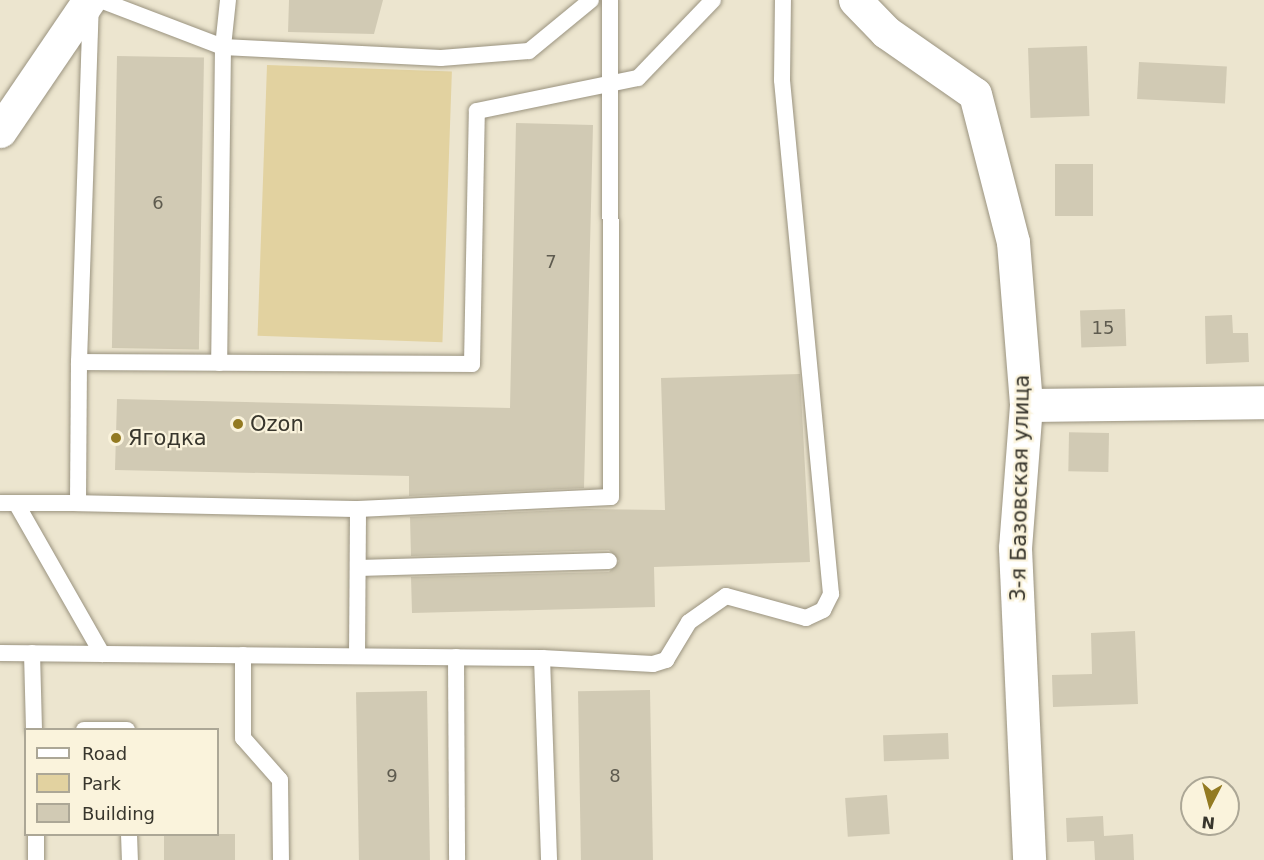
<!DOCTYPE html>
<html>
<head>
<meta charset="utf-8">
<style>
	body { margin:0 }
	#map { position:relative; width:1264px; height:860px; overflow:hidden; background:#ece5cf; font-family:"DejaVu Sans",sans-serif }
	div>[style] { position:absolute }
	.green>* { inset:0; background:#e2d2a0; transform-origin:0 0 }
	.building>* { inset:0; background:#d1cab4; transform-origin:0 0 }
	.roads { filter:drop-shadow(0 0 2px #9a937f) drop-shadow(0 0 2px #9a937f) }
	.service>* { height:16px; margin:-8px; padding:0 8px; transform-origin:8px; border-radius:8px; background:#fff }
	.minor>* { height:33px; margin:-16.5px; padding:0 16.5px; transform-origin:16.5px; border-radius:16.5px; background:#fff }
	.dots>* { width:16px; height:16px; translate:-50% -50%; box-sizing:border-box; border:3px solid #faf3dc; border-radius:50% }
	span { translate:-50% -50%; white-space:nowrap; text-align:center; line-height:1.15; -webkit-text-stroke:4.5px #faf3dc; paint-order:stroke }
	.number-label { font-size:18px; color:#5e5b4f }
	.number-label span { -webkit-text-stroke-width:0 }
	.poi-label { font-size:21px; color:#38362d }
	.left { translate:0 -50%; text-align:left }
	.street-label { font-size:21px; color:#38362d }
	.legend { position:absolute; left:24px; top:728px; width:195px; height:108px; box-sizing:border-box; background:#faf3dc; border:2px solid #aca796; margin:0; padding:8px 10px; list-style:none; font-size:18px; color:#38362d }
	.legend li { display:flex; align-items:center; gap:12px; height:30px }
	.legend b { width:30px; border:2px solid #aca796 }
	.north { position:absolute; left:1180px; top:776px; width:60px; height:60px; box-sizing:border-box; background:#faf3dc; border:2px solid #aca796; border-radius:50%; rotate:186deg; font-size:16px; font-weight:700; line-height:24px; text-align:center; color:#38362d }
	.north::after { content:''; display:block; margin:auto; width:21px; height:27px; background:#937a21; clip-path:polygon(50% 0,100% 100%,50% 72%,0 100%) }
</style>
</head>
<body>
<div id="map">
	<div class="green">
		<div style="left:267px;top:65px;width:185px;height:271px;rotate:2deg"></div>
	</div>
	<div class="building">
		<div style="clip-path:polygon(289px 0,383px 0,374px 34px,288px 32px)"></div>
		<div style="left:1087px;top:46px;width:70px;height:59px;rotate:88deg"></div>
		<div style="left:117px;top:56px;width:87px;height:292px;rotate:1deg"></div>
		<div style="left:1139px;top:62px;width:88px;height:37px;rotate:3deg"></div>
		<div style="clip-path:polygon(516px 123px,593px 125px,584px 488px,409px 496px,409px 476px,115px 470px,117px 399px,510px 408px)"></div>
		<div style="left:1055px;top:164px;width:38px;height:52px"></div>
		<div style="left:1125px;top:309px;width:37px;height:45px;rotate:88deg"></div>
		<div style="clip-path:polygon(1232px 315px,1233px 333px,1248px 333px,1249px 362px,1206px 364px,1205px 316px)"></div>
		<div style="clip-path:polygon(800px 374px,810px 562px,654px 567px,655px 607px,412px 613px,411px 577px,609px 572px,619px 561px,609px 550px,411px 556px,410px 517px,584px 509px,665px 510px,661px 378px)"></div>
		<div style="left:1109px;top:433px;width:39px;height:40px;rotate:91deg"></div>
		<div style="clip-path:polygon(1135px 631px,1138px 704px,1053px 707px,1052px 675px,1092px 674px,1091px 633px)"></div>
		<div style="left:650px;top:690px;width:170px;height:72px;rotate:89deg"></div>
		<div style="left:427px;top:691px;width:169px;height:71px;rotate:89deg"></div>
		<div style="left:948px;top:733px;width:26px;height:65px;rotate:88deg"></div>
		<div style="left:887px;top:795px;width:39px;height:42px;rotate:86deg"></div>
		<div style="clip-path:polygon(1103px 816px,1104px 836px,1133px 834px,1134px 860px,1095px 860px,1094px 841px,1067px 842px,1066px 818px)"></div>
		<div style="left:164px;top:834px;width:71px;height:26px"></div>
	</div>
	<div class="roads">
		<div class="service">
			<div style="left:100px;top:0;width:132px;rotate:20.9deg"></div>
			<div style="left:223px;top:47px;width:316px;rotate:90.7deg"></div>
			<div style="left:228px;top:0;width:47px;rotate:96.1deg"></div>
			<div style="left:223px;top:47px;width:218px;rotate:2.9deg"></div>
			<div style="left:441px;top:58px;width:88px;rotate:-4.5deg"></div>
			<div style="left:529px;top:51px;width:80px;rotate:-39.4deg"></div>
			<div style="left:79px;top:362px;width:355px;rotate:-88.1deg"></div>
			<div style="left:0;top:503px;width:78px"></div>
			<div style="left:16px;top:503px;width:174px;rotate:60.3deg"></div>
			<div style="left:358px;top:509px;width:253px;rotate:-2.7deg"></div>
			<div style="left:611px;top:497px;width:497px;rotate:-90.1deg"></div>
			<div style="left:358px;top:568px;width:251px;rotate:-1.6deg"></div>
			<div style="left:0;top:653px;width:542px;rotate:0.53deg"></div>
			<div style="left:542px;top:658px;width:111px;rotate:3.1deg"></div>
			<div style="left:653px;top:664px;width:14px;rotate:-17deg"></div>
			<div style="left:666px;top:660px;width:44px;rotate:-58.8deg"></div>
			<div style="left:689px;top:622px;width:45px;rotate:-35.1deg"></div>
			<div style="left:726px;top:596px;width:83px;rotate:15.4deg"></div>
			<div style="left:806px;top:618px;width:19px;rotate:-25deg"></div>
			<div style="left:823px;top:610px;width:18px;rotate:-63deg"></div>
			<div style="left:831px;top:594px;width:516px;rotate:-95.45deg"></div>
			<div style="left:782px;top:80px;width:80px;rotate:-89.3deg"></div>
			<div style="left:32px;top:653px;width:77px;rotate:88.5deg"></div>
			<div style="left:243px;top:655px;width:83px;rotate:90deg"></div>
			<div style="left:243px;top:738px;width:56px;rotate:48.6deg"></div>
			<div style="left:280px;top:780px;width:80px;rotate:89.3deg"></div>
			<div style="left:357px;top:656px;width:147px;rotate:-89.6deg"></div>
			<div style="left:358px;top:509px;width:280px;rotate:-178.8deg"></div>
			<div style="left:78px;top:503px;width:141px;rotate:-89.6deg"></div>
			<div style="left:79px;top:362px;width:393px;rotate:0.3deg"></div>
			<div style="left:472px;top:364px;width:253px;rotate:-88.9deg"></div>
			<div style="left:477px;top:111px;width:164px;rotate:-11.6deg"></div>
			<div style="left:638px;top:78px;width:108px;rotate:-46.1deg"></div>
			<div style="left:456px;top:657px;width:203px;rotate:89.7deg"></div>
			<div style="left:542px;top:658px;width:202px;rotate:88deg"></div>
			<div style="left:84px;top:730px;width:43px"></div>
			<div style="left:36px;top:834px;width:26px;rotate:90deg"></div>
			<div style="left:129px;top:834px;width:26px;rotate:88deg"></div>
		</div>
		<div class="minor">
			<div style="left:855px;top:0;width:45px;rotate:45.9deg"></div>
			<div style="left:886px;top:32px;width:108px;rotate:34.9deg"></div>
			<div style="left:975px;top:94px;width:153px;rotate:75.6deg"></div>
			<div style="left:1013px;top:242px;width:164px;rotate:85.4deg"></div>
			<div style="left:1026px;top:405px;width:143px;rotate:94.4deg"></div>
			<div style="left:1015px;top:548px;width:312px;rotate:87.4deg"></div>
			<div style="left:0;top:131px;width:158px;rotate:-55.8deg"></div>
			<div style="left:1026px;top:405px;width:238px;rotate:-0.7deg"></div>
		</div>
	</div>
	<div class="dots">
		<div style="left:238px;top:424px;background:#937a21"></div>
		<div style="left:116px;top:438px;background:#937a21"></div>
	</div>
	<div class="number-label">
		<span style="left:158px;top:203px">6</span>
		<span style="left:551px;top:262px">7</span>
		<span style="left:1103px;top:328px">15</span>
		<span style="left:392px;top:776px">9</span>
		<span style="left:615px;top:776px">8</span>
	</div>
	<div class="poi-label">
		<span class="left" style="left:250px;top:424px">Ozon</span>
		<span class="left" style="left:128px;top:438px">Ягодка</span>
	</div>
	<div class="street-label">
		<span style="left:1020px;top:488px;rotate:-89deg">3-я Базовская улица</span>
	</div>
	<ul class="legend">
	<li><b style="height:8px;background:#fff"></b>Road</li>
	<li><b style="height:16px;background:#e2d2a0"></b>Park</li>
	<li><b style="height:16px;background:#d1cab4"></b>Building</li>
	</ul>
	<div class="north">N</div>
</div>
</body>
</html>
